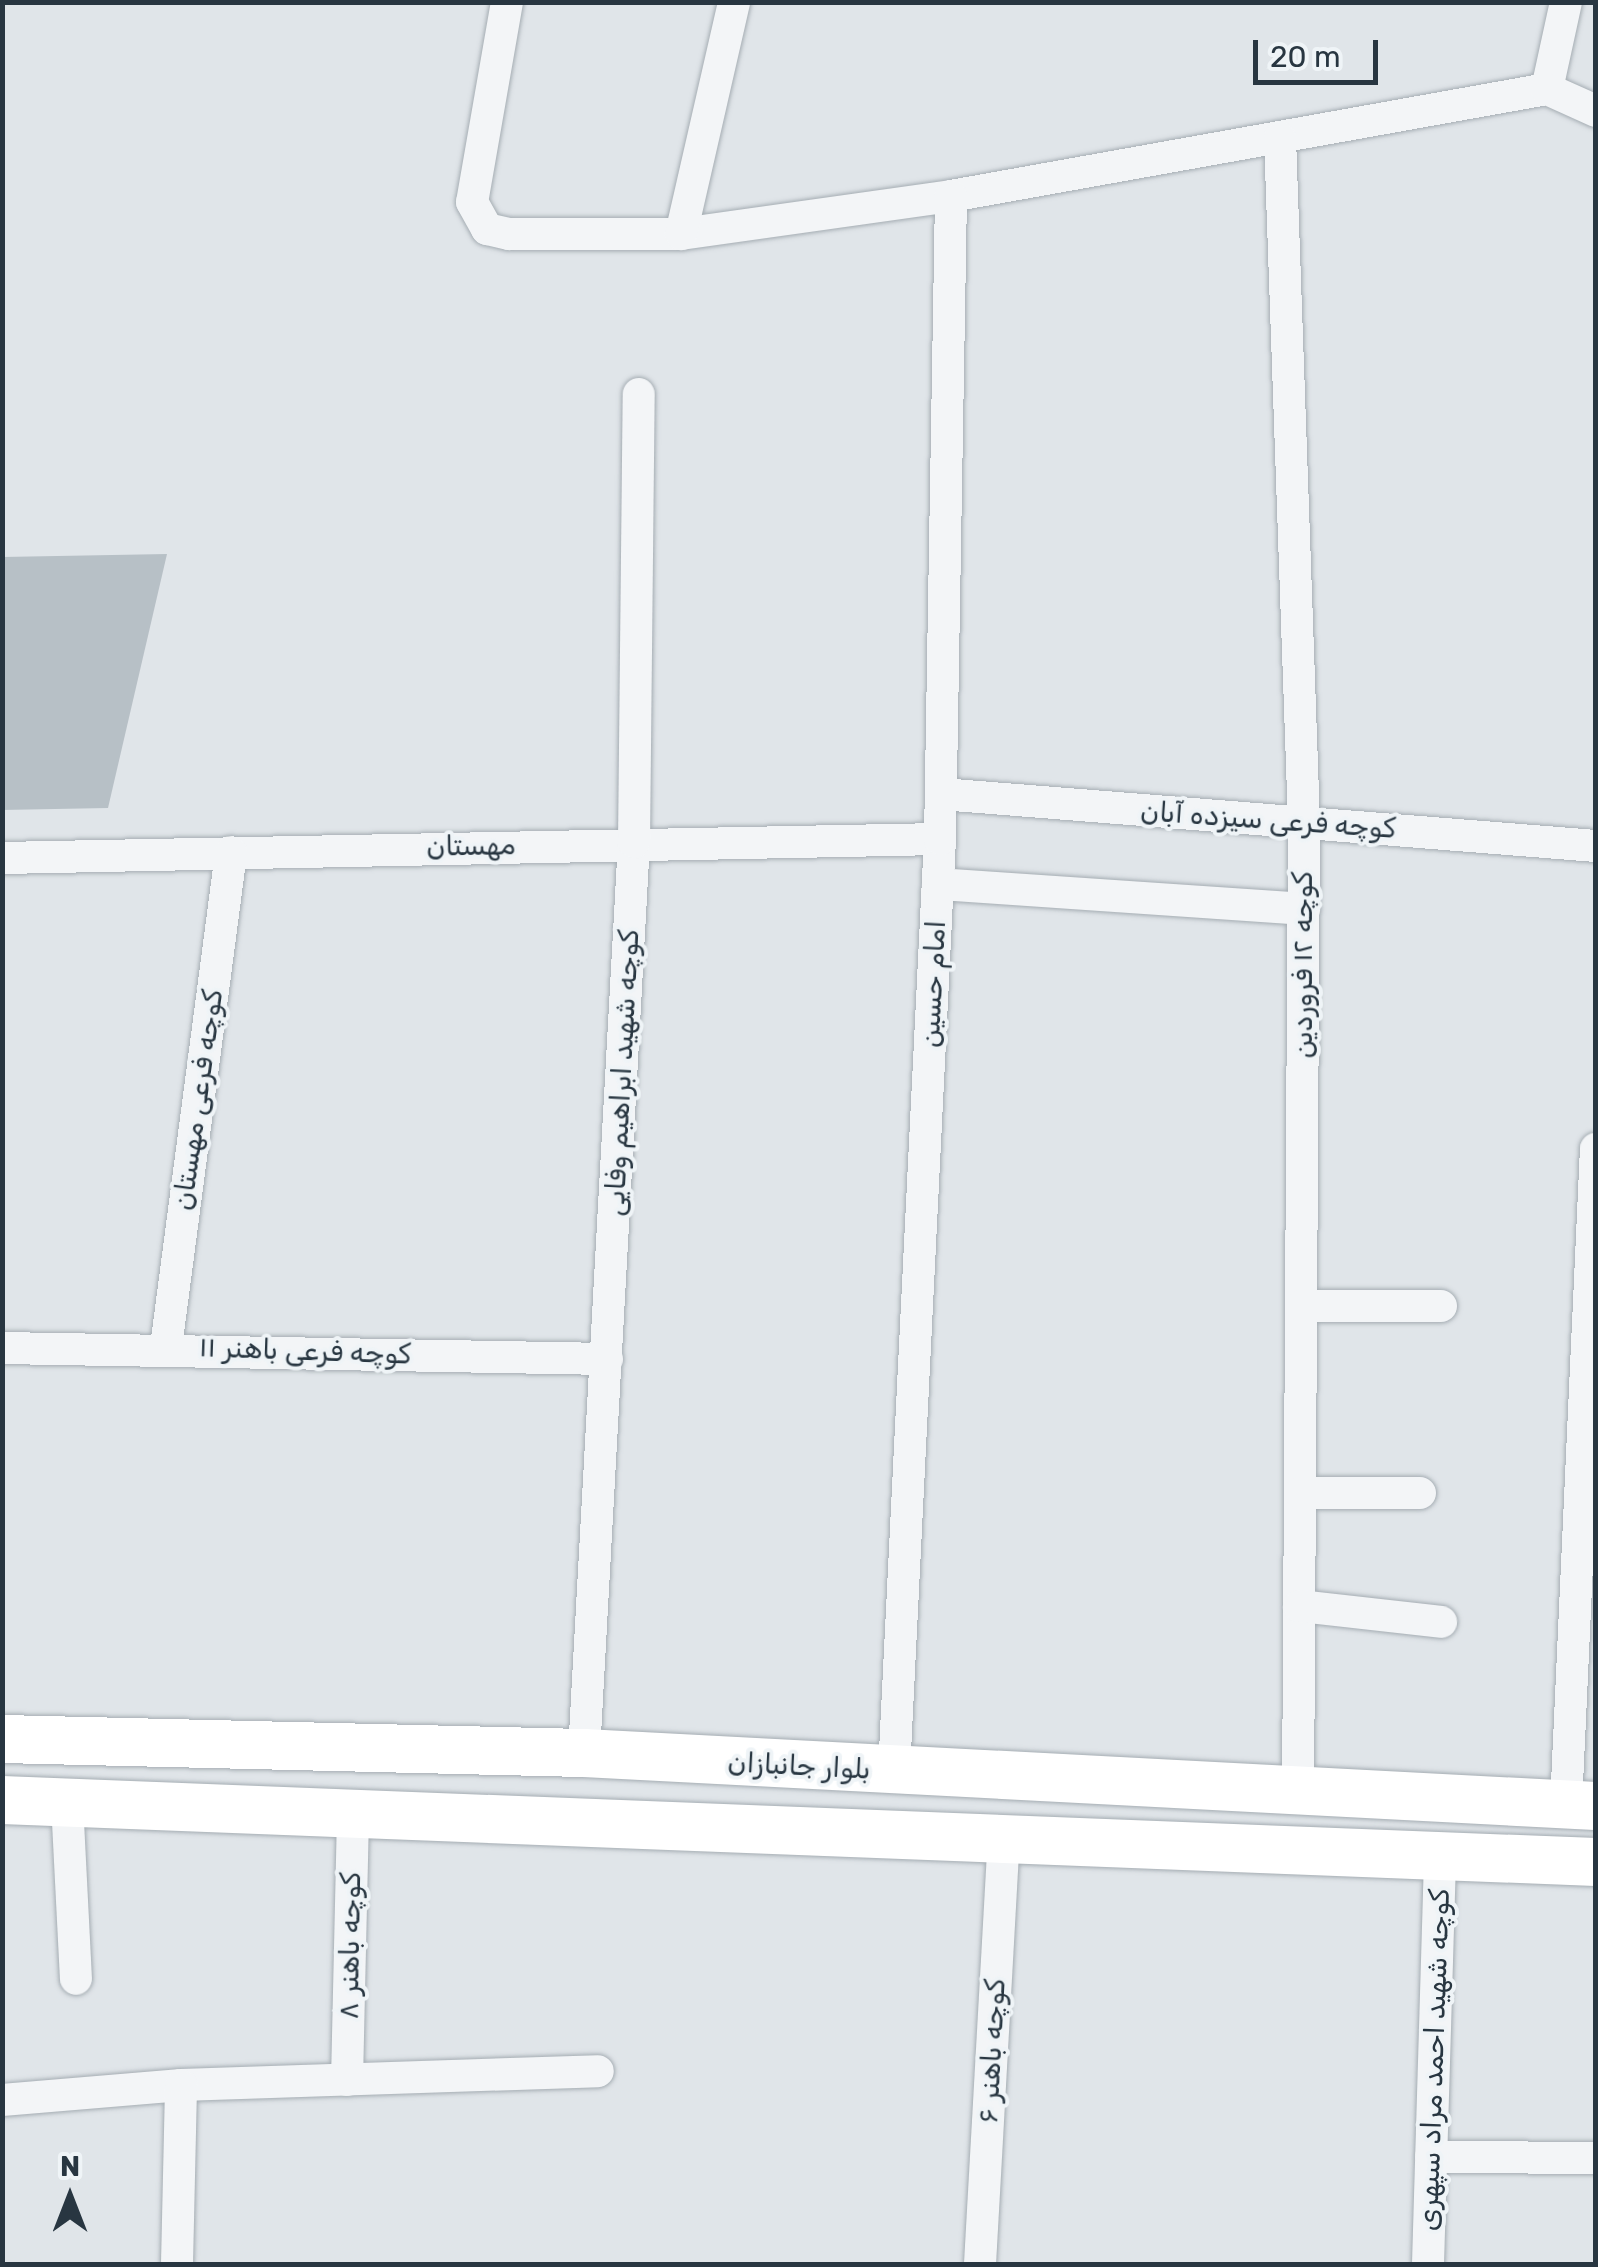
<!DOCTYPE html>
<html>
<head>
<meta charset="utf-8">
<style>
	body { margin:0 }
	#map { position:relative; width:1598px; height:2267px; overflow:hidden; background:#e0e5e9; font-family:Rubik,"Noto Sans Arabic",sans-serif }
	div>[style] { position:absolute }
	.building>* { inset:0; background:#b7c0c6 }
	.roads { filter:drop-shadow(0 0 2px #a5adb3) drop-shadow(0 0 2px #a5adb3) }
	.minor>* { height:32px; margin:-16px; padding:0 16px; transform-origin:16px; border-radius:16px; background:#f3f5f7 }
	.secondary>* { height:48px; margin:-24px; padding:0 24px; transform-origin:24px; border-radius:24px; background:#fff }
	span { translate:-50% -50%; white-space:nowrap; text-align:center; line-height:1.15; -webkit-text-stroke:8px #eff4f7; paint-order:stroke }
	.street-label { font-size:28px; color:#283641 }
	.frame { position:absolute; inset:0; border:5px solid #283641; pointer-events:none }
	.north { position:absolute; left:20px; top:2147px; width:100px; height:100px; -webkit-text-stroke:8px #eff4f7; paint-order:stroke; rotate:0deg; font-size:28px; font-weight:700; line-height:40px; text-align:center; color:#283641 }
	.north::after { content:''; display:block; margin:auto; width:35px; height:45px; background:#283641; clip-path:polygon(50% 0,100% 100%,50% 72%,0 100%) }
	.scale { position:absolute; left:1253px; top:40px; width:125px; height:45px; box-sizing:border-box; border:5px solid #283641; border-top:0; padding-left:12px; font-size:30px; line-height:35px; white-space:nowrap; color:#283641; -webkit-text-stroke:8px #eff4f7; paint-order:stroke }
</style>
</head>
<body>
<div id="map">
	<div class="building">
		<div style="clip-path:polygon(167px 554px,108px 808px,2px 810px,2px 557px)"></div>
	</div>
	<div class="roads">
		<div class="minor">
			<div style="left:507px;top:2px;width:203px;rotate:99.9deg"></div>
			<div style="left:472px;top:202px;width:31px;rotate:61deg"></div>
			<div style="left:487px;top:229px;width:23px;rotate:13deg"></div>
			<div style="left:509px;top:234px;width:172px"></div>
			<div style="left:681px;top:234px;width:273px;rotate:-8deg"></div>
			<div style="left:951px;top:196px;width:606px;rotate:-10.18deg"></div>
			<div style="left:1547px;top:89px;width:89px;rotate:-77.7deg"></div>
			<div style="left:1547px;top:89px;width:54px;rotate:24.2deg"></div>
			<div style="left:1280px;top:138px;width:685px;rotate:87.99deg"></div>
			<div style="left:1304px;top:823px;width:969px;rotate:90.35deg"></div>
			<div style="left:681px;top:234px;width:238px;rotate:-77.1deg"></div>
			<div style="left:941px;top:794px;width:657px;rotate:4.54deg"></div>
			<div style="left:2px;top:858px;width:938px;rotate:-1.16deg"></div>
			<div style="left:938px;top:884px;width:367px;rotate:3.9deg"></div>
			<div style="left:1301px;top:1306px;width:140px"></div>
			<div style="left:166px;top:1347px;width:499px;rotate:-82.5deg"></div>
			<div style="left:2px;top:1348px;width:605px;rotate:1.04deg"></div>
			<div style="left:1300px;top:1493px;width:120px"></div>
			<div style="left:1299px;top:1606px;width:143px;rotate:6.4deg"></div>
			<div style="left:584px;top:1753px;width:912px;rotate:-86.86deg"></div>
			<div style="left:634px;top:842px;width:448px;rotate:-89.4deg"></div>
			<div style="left:894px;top:1772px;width:934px;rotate:-87.18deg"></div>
			<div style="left:940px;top:839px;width:643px;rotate:-89.02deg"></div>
			<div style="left:67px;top:1802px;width:177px;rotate:87.1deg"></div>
			<div style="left:1566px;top:1806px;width:658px;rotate:-87.39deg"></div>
			<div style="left:347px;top:2080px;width:267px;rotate:-88.7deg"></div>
			<div style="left:2px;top:2100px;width:180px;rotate:-4.8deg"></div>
			<div style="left:181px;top:2085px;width:417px;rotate:-1.9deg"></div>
			<div style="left:1431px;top:2157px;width:165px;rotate:0.3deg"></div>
			<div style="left:177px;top:2264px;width:179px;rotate:-88.7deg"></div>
			<div style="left:980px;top:2264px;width:427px;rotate:-86.8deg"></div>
			<div style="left:1428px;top:2264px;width:408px;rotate:-88.3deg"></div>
		</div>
		<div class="secondary">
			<div style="left:2px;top:1739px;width:582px;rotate:1.38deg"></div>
			<div style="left:584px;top:1753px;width:1013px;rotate:3deg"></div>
			<div style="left:2px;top:1800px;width:1595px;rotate:2.23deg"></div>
		</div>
	</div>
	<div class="street-label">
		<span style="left:1268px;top:820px;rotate:4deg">کوچه فرعی سیزده آبان</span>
		<span style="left:471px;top:846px;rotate:-1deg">مهستان</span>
		<span style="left:1303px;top:965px;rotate:-90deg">کوچه ۱۲ فروردین</span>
		<span style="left:933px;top:984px;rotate:-87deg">امام حسین</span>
		<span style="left:622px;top:1073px;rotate:-87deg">کوچه شهید ابراهیم وفایی</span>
		<span style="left:198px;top:1100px;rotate:-82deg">کوچه فرعی مهستان</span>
		<span style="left:305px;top:1351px;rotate:2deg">کوچه فرعی باهنر ۱۱</span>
		<span style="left:799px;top:1766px;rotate:3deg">بلوار جانبازان</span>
		<span style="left:350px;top:1946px;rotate:-89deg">کوچه باهنر ۸</span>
		<span style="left:992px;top:2051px;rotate:-87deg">کوچه باهنر ۶</span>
		<span style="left:1434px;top:2060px;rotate:-88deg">کوچه شهید احمد مراد سپهری</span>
	</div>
	<div class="frame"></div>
	<div class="north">N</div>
	<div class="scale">20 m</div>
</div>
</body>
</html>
